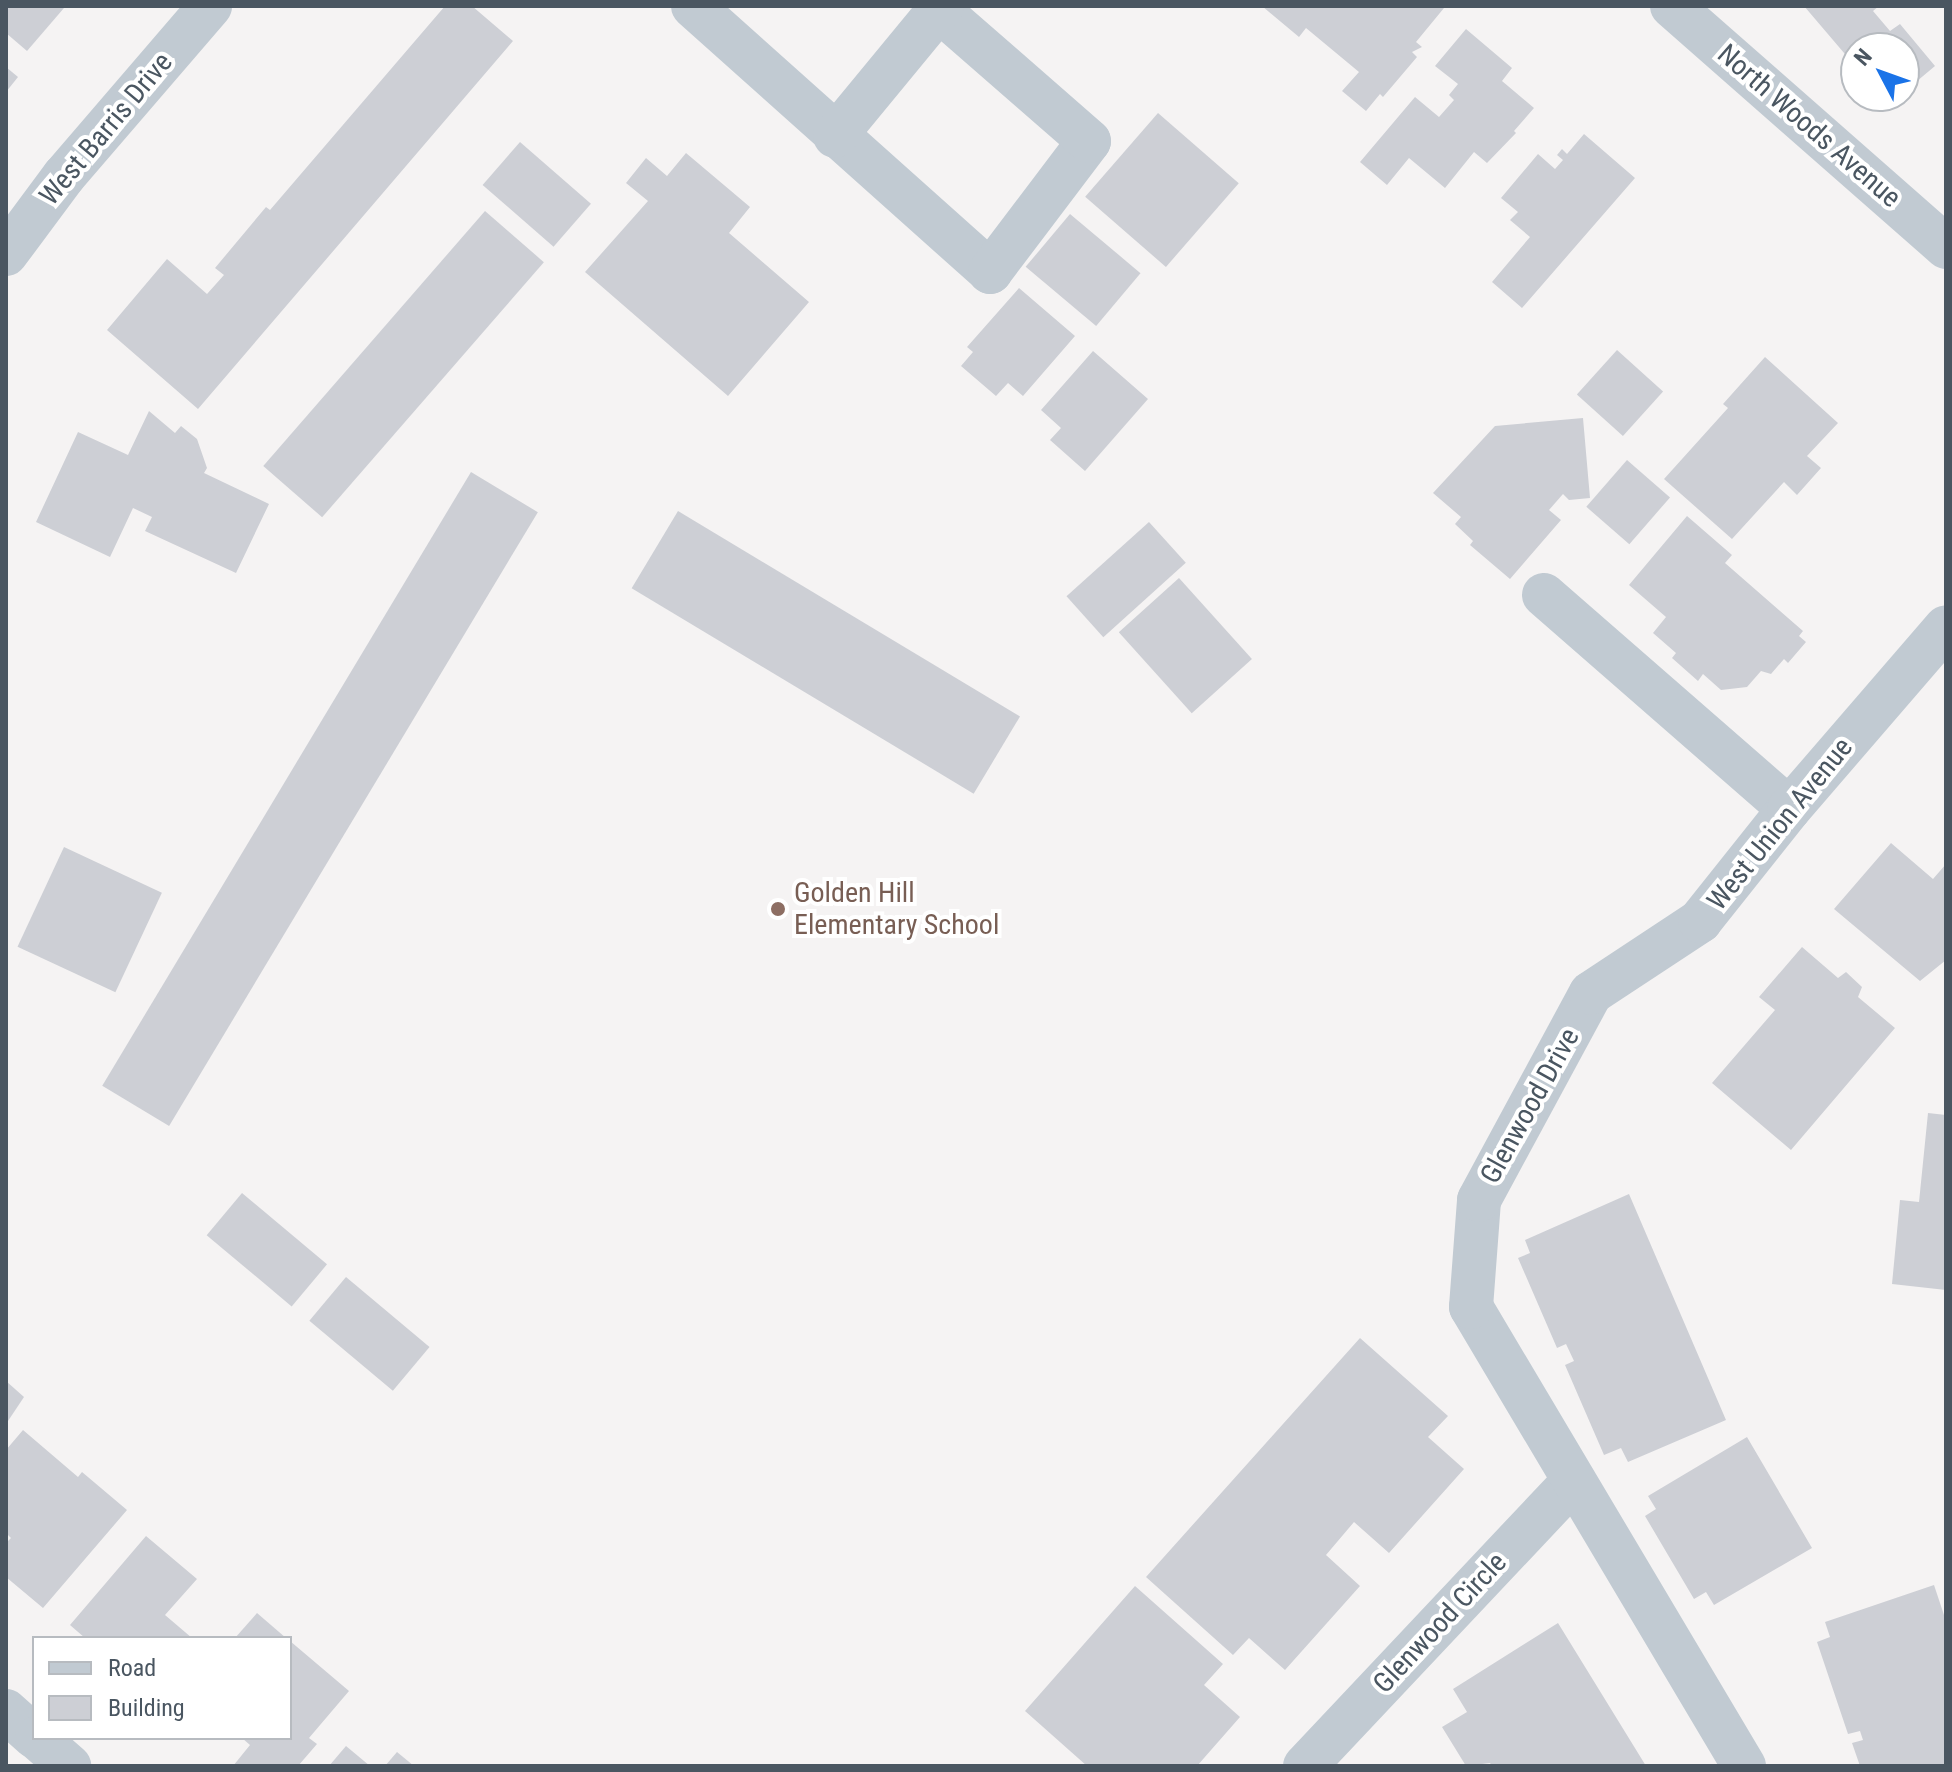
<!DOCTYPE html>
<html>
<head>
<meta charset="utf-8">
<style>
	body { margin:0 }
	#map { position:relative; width:1952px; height:1772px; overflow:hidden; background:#f5f3f3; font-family:"Roboto Condensed",sans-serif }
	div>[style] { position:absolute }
	.building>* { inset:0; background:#cdcfd5; transform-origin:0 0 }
	.minor>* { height:44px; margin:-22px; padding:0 22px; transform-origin:22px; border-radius:22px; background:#c1cad2 }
	.dots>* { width:22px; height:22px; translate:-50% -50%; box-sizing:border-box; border:4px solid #fff; border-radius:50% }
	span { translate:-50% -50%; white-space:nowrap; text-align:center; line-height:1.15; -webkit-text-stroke:8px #fff; paint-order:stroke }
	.street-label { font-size:28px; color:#4a5661 }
	.education-label { font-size:28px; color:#785e54 }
	.left { translate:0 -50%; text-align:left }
	.frame { position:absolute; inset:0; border:8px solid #4a5661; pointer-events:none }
	.legend { position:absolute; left:32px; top:1636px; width:260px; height:104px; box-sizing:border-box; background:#fff; border:2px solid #b7bbc0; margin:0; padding:10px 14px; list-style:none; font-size:24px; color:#4a5661 }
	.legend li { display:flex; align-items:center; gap:16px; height:40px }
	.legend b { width:40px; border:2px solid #b7bbc0 }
	.north { position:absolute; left:1840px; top:32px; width:80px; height:80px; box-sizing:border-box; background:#fff; border:2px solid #b7bbc0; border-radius:50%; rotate:311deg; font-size:22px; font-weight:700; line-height:32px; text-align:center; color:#4a5661 }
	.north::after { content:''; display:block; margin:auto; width:28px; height:36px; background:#1a73e8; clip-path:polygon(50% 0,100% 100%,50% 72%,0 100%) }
</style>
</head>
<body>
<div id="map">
	<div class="building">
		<div style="clip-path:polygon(6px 6px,61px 6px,64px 8px,27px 51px,6px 33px)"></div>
		<div style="clip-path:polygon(445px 6px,472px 6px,513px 41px,198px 409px,107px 330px,167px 259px,207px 294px,224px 275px,215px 268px,266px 207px,270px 210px)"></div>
		<div style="clip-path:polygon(1262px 6px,1442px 6px,1444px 8px,1416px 42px,1422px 47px,1412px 52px,1417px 57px,1383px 97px,1380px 94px,1366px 111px,1342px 91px,1359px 72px,1306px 28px,1299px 37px)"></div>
		<div style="clip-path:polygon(1804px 6px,1879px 6px,1873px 11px,1890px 31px,1900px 24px,1935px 66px,1904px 92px,1904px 48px,1856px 48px,1856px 67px)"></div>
		<div style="clip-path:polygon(1466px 29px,1512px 68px,1502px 81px,1534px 108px,1514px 131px,1516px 133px,1487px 163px,1474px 152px,1445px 188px,1409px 158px,1387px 185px,1360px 162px,1415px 97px,1439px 117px,1454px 100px,1449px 95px,1458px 84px,1435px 66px)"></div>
		<div style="clip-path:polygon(6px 67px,18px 77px,6px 92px)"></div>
		<div style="clip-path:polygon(1881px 96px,1899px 96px,1889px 105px)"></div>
		<div style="left:1158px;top:113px;width:107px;height:111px;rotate:41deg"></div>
		<div style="clip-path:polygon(1584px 134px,1635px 178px,1522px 308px,1492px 282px,1530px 237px,1510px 220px,1518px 212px,1501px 198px,1538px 154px,1555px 169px,1563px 160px,1557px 155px,1562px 149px,1567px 154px)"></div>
		<div style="left:520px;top:142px;width:94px;height:57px;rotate:41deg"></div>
		<div style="clip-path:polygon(686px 153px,750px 207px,729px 233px,809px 302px,728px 396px,585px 272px,648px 201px,626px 183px,646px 158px,667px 176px)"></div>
		<div style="left:485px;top:211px;width:78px;height:338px;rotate:41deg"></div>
		<div style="left:1070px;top:214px;width:92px;height:69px;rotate:40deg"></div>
		<div style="clip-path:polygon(1019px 288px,1075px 336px,1023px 396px,1008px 383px,996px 396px,961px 366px,973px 352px,967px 347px)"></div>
		<div style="left:1617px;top:350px;width:62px;height:60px;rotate:42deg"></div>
		<div style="clip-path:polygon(1093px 351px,1148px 399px,1085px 471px,1050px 440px,1061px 428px,1041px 410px)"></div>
		<div style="clip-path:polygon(1765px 357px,1838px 423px,1807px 456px,1821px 468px,1797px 495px,1784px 482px,1732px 539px,1664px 479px,1728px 408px,1723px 404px)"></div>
		<div style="clip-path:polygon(149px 411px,175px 433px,181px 426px,197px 439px,207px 468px,204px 473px,269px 504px,236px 573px,145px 531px,152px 517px,133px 508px,110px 557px,36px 522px,78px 432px,128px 455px)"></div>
		<div style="clip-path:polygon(1583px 418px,1590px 498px,1569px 500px,1563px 494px,1549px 510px,1561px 520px,1510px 579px,1470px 545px,1473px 541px,1455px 524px,1461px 517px,1433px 493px,1495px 426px)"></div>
		<div style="left:1627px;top:460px;width:57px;height:62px;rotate:41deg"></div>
		<div style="left:471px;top:472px;width:78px;height:716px;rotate:31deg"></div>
		<div style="left:678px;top:511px;width:399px;height:90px;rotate:31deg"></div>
		<div style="clip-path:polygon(1687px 516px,1732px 555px,1725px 563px,1803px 631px,1799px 636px,1806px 642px,1788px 663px,1784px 659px,1771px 674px,1761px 671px,1747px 687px,1721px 690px,1703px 674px,1698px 681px,1672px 658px,1676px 653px,1653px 633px,1666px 617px,1629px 585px)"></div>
		<div style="left:1149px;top:522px;width:55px;height:111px;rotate:48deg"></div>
		<div style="left:1179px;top:578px;width:109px;height:81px;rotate:48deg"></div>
		<div style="clip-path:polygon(1891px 843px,1933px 879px,1946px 864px,1946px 960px,1920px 981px,1834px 909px)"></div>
		<div style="left:64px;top:847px;width:108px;height:110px;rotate:25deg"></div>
		<div style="clip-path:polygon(1802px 947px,1838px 978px,1846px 972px,1862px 987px,1858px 997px,1895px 1028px,1791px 1150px,1712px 1083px,1775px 1010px,1759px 997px)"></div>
		<div style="clip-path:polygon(1928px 1113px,1946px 1115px,1946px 1290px,1892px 1284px,1900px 1200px,1919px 1202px)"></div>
		<div style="left:242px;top:1193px;width:111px;height:55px;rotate:40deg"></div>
		<div style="clip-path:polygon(1629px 1194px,1726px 1420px,1628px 1462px,1621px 1448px,1604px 1455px,1565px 1365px,1574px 1361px,1566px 1344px,1557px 1348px,1518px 1258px,1530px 1253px,1525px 1240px)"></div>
		<div style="left:346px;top:1277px;width:109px;height:57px;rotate:40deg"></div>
		<div style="clip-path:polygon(1360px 1338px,1448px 1416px,1428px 1437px,1464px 1469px,1389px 1553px,1354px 1522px,1326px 1555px,1360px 1586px,1285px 1670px,1249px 1638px,1233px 1655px,1146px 1577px)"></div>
		<div style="clip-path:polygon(6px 1381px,24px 1397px,6px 1424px)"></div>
		<div style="clip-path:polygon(23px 1430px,78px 1477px,82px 1472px,127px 1510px,43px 1608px,6px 1577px,6px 1543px,11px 1538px,6px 1533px,6px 1450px)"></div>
		<div style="clip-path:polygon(1747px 1437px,1812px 1548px,1714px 1605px,1706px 1592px,1694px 1599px,1645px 1516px,1656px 1509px,1648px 1496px)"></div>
		<div style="clip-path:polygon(146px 1536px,197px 1579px,165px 1615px,192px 1638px,85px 1638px,70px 1625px)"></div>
		<div style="clip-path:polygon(1934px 1585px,1946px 1621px,1946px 1766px,1860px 1766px,1852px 1743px,1863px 1740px,1860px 1731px,1848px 1734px,1817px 1642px,1830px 1637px,1825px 1622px)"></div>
		<div style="clip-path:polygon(1135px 1586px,1223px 1664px,1204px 1685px,1240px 1717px,1197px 1766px,1087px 1766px,1025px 1711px)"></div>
		<div style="clip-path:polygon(257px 1613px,286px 1638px,235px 1638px)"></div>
		<div style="clip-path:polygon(1558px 1623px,1646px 1766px,1492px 1766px,1490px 1763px,1466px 1766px,1442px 1727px,1467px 1712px,1453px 1689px)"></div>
		<div style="clip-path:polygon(290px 1641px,349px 1691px,309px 1738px,317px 1744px,298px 1766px,233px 1766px,250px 1745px,242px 1738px,290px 1738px)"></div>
		<div style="clip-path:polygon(346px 1746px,370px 1766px,329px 1766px)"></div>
		<div style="clip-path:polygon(397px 1752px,414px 1766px,385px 1766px)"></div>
	</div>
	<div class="minor">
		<div style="left:693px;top:6px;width:399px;rotate:41.8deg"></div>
		<div style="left:990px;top:272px;width:164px;rotate:-52.9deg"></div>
		<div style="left:1089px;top:141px;width:199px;rotate:-138.9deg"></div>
		<div style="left:1672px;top:6px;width:365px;rotate:41.3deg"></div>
		<div style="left:835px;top:136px;width:168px;rotate:-50.5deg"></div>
		<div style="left:6px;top:254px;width:97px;rotate:-53.4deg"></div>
		<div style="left:64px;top:176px;width:224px;rotate:-49.3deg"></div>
		<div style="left:1544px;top:595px;width:325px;rotate:41.1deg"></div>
		<div style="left:6px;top:1711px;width:38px;rotate:42deg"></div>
		<div style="left:37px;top:1738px;width:43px;rotate:41.2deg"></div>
		<div style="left:1305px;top:1766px;width:392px;rotate:-46.7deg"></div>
		<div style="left:1744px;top:1766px;width:534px;rotate:-120.74deg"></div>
		<div style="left:1471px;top:1307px;width:107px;rotate:-85.7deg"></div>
		<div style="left:1479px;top:1200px;width:235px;rotate:-61.6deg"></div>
		<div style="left:1591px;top:993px;width:131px;rotate:-33.4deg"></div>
		<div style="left:1700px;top:921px;width:143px;rotate:-51.5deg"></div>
		<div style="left:1789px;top:809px;width:240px;rotate:-49.2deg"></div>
	</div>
	<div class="dots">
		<div style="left:778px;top:909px;background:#8d6e63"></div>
	</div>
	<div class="street-label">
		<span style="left:1809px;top:126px;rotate:41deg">North Woods Avenue</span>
		<span style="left:106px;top:129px;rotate:-50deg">West Barris Drive</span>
		<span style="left:1780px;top:824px;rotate:-51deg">West Union Avenue</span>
		<span style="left:1530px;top:1106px;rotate:-61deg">Glenwood Drive</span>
		<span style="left:1440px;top:1623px;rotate:-47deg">Glenwood Circle</span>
	</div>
	<div class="education-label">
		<span class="left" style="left:794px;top:909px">Golden Hill<br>Elementary School</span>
	</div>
	<div class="frame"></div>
	<ul class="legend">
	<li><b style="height:10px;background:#c1cad2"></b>Road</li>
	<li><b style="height:22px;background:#cdcfd5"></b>Building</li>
	</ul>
	<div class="north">N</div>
</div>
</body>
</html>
